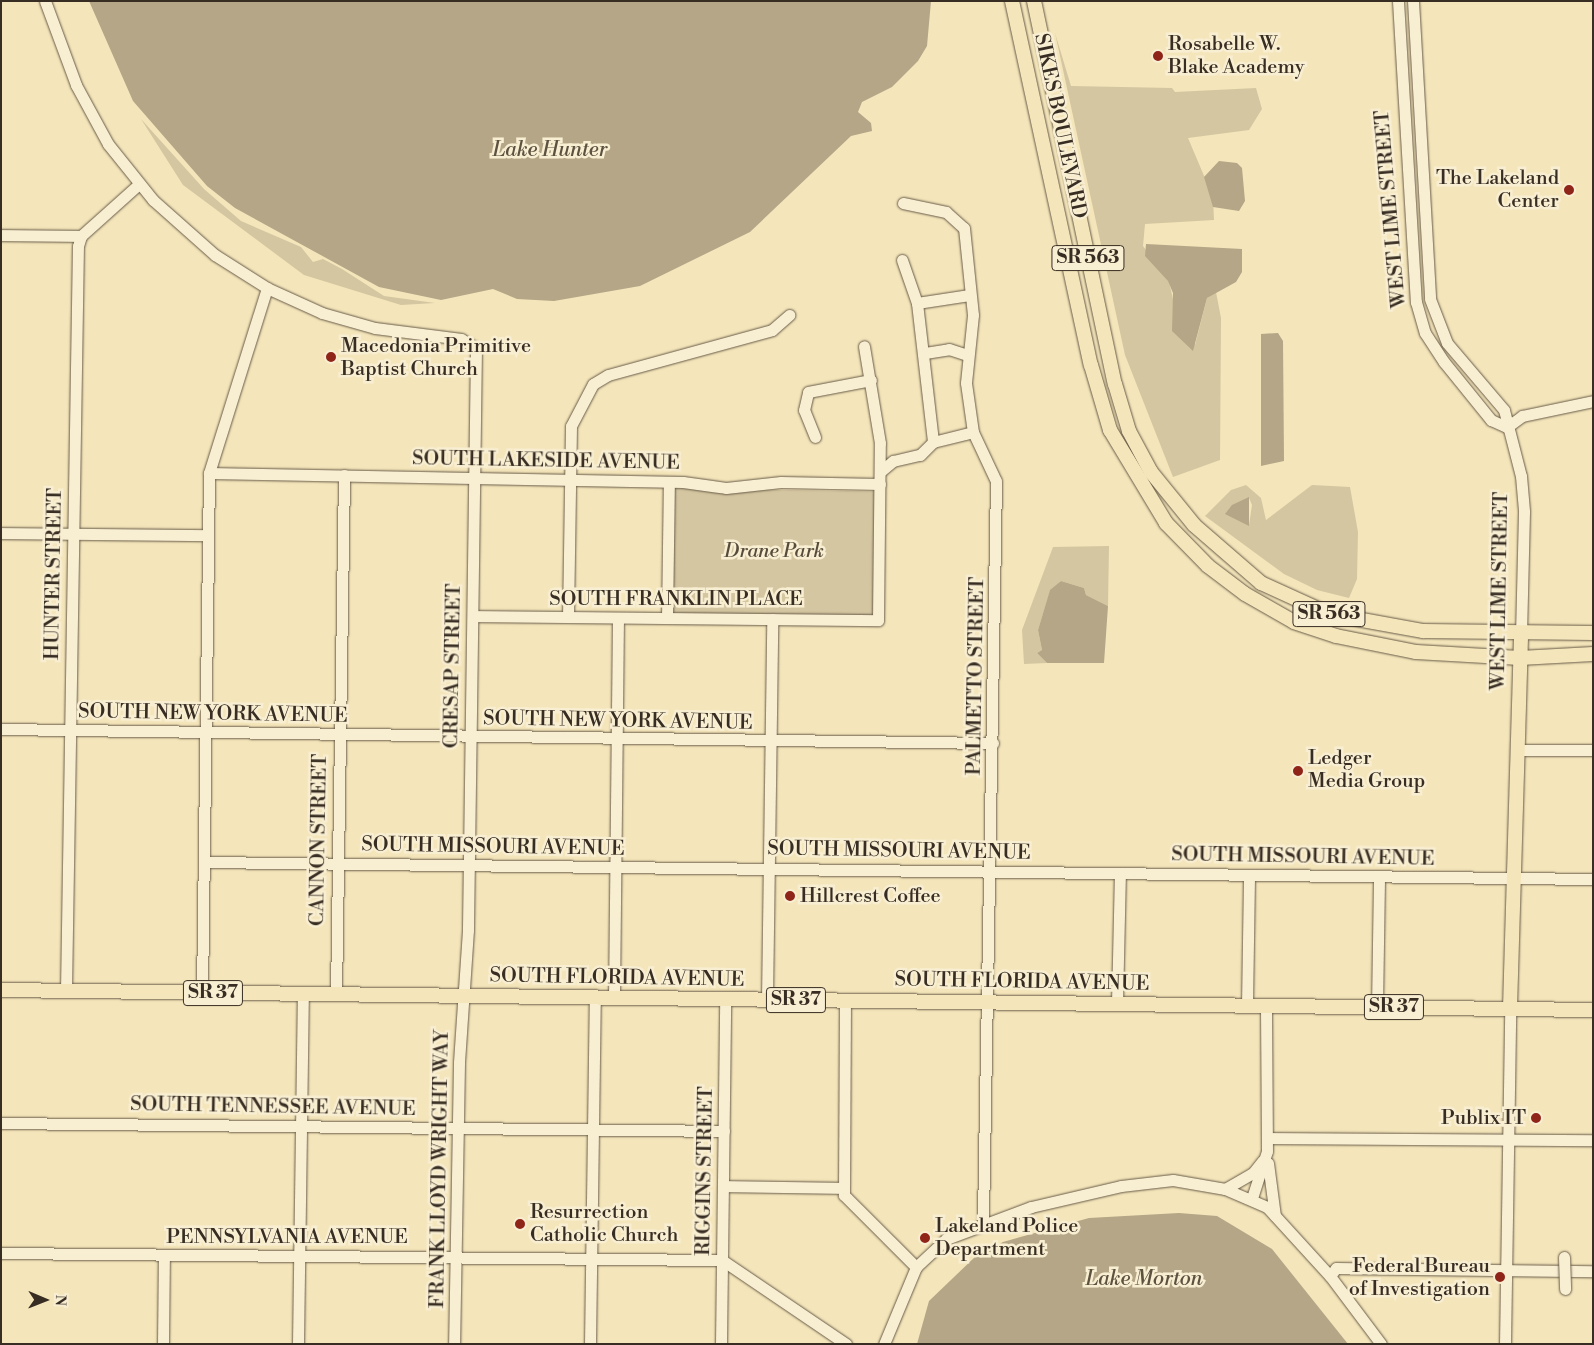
<!DOCTYPE html>
<html>
<head>
<meta charset="utf-8">
<style>
	body { margin:0 }
	#map { position:relative; width:1594px; height:1345px; overflow:hidden; background:#f4e5ba; font-family:"Libre Bodoni",serif }
	div>[style] { position:absolute }
	.green>* { inset:0; background:#d4c6a0; transform-origin:0 0 }
	.water>* { inset:0; background:#b4a686 }
	.roads { filter:drop-shadow(0 0 1px #675b48) drop-shadow(0 0 1px #675b48) }
	.minor>* { height:11px; margin:-5.5px; padding:0 5.5px; transform-origin:5.5px; border-radius:5.5px; background:#f8eed2 }
	.major>* { height:14px; margin:-7px; padding:0 7px; transform-origin:7px; border-radius:7px; background:#f4e5ba }
	.bridges { filter:drop-shadow(0 0 1px #675b48) drop-shadow(0 0 1px #675b48) }
	.minor-bridge>* { height:11px; margin:-5.5px; padding:0 5.5px; transform-origin:5.5px; border-radius:5.5px; background:#f8eed2 }
	.dots>* { width:14px; height:14px; translate:-50% -50%; box-sizing:border-box; border:2px solid #f8eed2; border-radius:50% }
	span { translate:-50% -50%; white-space:nowrap; text-align:center; line-height:1.15; -webkit-text-stroke:5px #f8eed2; paint-order:stroke }
	.shield-label span { padding:1px 4px; background:#f8eed2; border:1px solid; border-radius:4px; -webkit-text-stroke-width:0 }
	.shield-label { font-size:19px; color:#382d22; font-weight:700 }
	.poi-label { font-size:20px; color:#382d22 }
	.left { translate:0 -50%; text-align:left }
	.right { translate:-100% -50%; text-align:right }
	.street-label { font-size:20px; color:#382d22 }
	.park-label { font-size:20px; color:#574c3b; font-style:italic }
	.water-label { font-size:21px; color:#5d5140; font-style:italic }
	.frame { position:absolute; inset:0; border:2px solid #382d22; pointer-events:none }
	.north { position:absolute; left:20px; top:1275px; width:50px; height:50px; -webkit-text-stroke:4px #f8eed2; paint-order:stroke; rotate:91deg; font-size:14px; font-weight:700; line-height:20px; text-align:center; color:#382d22 }
	.north::after { content:''; display:block; margin:auto; width:18px; height:22px; background:#382d22; clip-path:polygon(50% 0,100% 100%,50% 72%,0 100%) }
</style>
</head>
<body>
<div id="map">
	<div class="green">
		<div style="clip-path:polygon(1055px 33px,1071px 86px,1172px 88px,1175px 92px,1256px 88px,1262px 109px,1249px 130px,1188px 138px,1213px 197px,1214px 220px,1145px 224px,1143px 246px,1169px 281px,1174px 304px,1195px 345px,1207px 298px,1216px 292px,1221px 318px,1220px 460px,1173px 477px,1125px 355px)"></div>
		<div style="clip-path:polygon(141px 119px,204px 189px,241px 221px,301px 247px,313px 262px,323px 259px,342px 269px,384px 296px,435px 303px,401px 305px,304px 275px,183px 185px)"></div>
		<div style="clip-path:polygon(evenodd,1312px 485px,1350px 487px,1358px 532px,1357px 579px,1349px 598px,1317px 590px,1284px 574px,1205px 516px,1231px 490px,1246px 485px,1261px 498px,1266px 520px,1312px 485px,1249px 498px,1252px 505px,1249px 525px,1244px 503px,1249px 498px)"></div>
		<div style="left:675px;top:488px;width:200px;height:125px;rotate:1deg"></div>
		<div style="clip-path:polygon(1109px 546px,1108px 606px,1086px 595px,1084px 588px,1061px 581px,1050px 591px,1038px 630px,1042px 650px,1037px 653px,1047px 663px,1024px 664px,1022px 630px,1053px 547px)"></div>
	</div>
	<div class="water">
		<div style="clip-path:polygon(89px 1px,931px 1px,927px 46px,918px 61px,892px 87px,862px 102px,858px 112px,871px 123px,872px 131px,851px 136px,750px 232px,640px 286px,554px 301px,517px 299px,493px 289px,441px 300px,379px 287px,235px 208px,207px 186px,133px 101px)"></div>
		<div style="clip-path:polygon(1219px 161px,1237px 163px,1242px 168px,1245px 201px,1239px 211px,1213px 207px,1204px 177px)"></div>
		<div style="clip-path:polygon(1146px 244px,1242px 249px,1242px 272px,1236px 282px,1207px 298px,1193px 351px,1172px 331px,1173px 293px,1168px 281px,1145px 256px)"></div>
		<div style="clip-path:polygon(1278px 333px,1283px 341px,1284px 461px,1261px 466px,1261px 334px)"></div>
		<div style="clip-path:polygon(1249px 497px,1249px 526px,1225px 514px,1232px 505px)"></div>
		<div style="clip-path:polygon(1061px 581px,1084px 588px,1086px 595px,1108px 606px,1104px 663px,1047px 663px,1037px 653px,1042px 650px,1038px 630px,1050px 590px)"></div>
		<div style="clip-path:polygon(1179px 1213px,1217px 1216px,1272px 1249px,1348px 1344px,917px 1344px,929px 1301px,976px 1256px,1003px 1242px,1089px 1218px)"></div>
	</div>
	<div class="roads">
		<div class="minor">
			<div style="left:45px;top:1px;width:90px;rotate:69.7deg"></div>
			<div style="left:76px;top:85px;width:67px;rotate:61.5deg"></div>
			<div style="left:108px;top:144px;width:72px;rotate:51.2deg"></div>
			<div style="left:153px;top:200px;width:83px;rotate:41.6deg"></div>
			<div style="left:215px;top:255px;width:62px;rotate:32.4deg"></div>
			<div style="left:267px;top:288px;width:60px;rotate:24.4deg"></div>
			<div style="left:322px;top:313px;width:55px;rotate:15.8deg"></div>
			<div style="left:375px;top:328px;width:87px;rotate:7.3deg"></div>
			<div style="left:461px;top:339px;width:17px;rotate:31deg"></div>
			<div style="left:476px;top:348px;width:582px;rotate:90.79deg"></div>
			<div style="left:468px;top:930px;width:133px;rotate:93.9deg"></div>
			<div style="left:459px;top:1063px;width:281px;rotate:91deg"></div>
			<div style="left:1398px;top:1px;width:302px;rotate:86.6deg"></div>
			<div style="left:1416px;top:302px;width:32px;rotate:74deg"></div>
			<div style="left:1425px;top:333px;width:35px;rotate:57deg"></div>
			<div style="left:1444px;top:362px;width:75px;rotate:51deg"></div>
			<div style="left:1491px;top:420px;width:17px;rotate:24deg"></div>
			<div style="left:1413px;top:1px;width:298px;rotate:86.7deg"></div>
			<div style="left:1430px;top:299px;width:47px;rotate:68.9deg"></div>
			<div style="left:1447px;top:343px;width:88px;rotate:49.6deg"></div>
			<div style="left:1504px;top:410px;width:68px;rotate:75.6deg"></div>
			<div style="left:1521px;top:476px;width:36px;rotate:85deg"></div>
			<div style="left:1524px;top:512px;width:122px;rotate:91.4deg"></div>
			<div style="left:903px;top:203px;width:44px;rotate:11.8deg"></div>
			<div style="left:946px;top:212px;width:24px;rotate:42deg"></div>
			<div style="left:964px;top:228px;width:87px;rotate:84.1deg"></div>
			<div style="left:973px;top:315px;width:68px;rotate:95.9deg"></div>
			<div style="left:966px;top:383px;width:49px;rotate:81.9deg"></div>
			<div style="left:973px;top:432px;width:54px;rotate:64.9deg"></div>
			<div style="left:996px;top:481px;width:741px;rotate:91.01deg"></div>
			<div style="left:1px;top:235px;width:80px;rotate:0.7deg"></div>
			<div style="left:902px;top:260px;width:46px;rotate:70.8deg"></div>
			<div style="left:917px;top:303px;width:140px;rotate:83.4deg"></div>
			<div style="left:917px;top:303px;width:53px;rotate:-8.7deg"></div>
			<div style="left:925px;top:353px;width:24px;rotate:-9deg"></div>
			<div style="left:949px;top:349px;width:20px;rotate:18deg"></div>
			<div style="left:1507px;top:427px;width:19px;rotate:-36deg"></div>
			<div style="left:1522px;top:416px;width:73px;rotate:-11.9deg"></div>
			<div style="left:815px;top:437px;width:29px;rotate:-112deg"></div>
			<div style="left:804px;top:410px;width:18px;rotate:-77deg"></div>
			<div style="left:808px;top:392px;width:64px;rotate:-10.8deg"></div>
			<div style="left:881px;top:471px;width:16px;rotate:-40deg"></div>
			<div style="left:893px;top:461px;width:28px;rotate:-13deg"></div>
			<div style="left:920px;top:455px;width:18px;rotate:-45deg"></div>
			<div style="left:933px;top:442px;width:41px;rotate:-14deg"></div>
			<div style="left:209px;top:473px;width:474px;rotate:1.1deg"></div>
			<div style="left:683px;top:482px;width:43px;rotate:7.9deg"></div>
			<div style="left:726px;top:488px;width:55px;rotate:-6.2deg"></div>
			<div style="left:781px;top:482px;width:99px;rotate:1.2deg"></div>
			<div style="left:1px;top:533px;width:207px;rotate:0.6deg"></div>
			<div style="left:473px;top:616px;width:405px;rotate:0.6deg"></div>
			<div style="left:878px;top:620px;width:177px;rotate:-89.4deg"></div>
			<div style="left:880px;top:443px;width:98px;rotate:-99.4deg"></div>
			<div style="left:568px;top:617px;width:191px;rotate:-89.1deg"></div>
			<div style="left:571px;top:426px;width:47px;rotate:-62.4deg"></div>
			<div style="left:593px;top:384px;width:17px;rotate:-31deg"></div>
			<div style="left:608px;top:375px;width:170px;rotate:-15.3deg"></div>
			<div style="left:772px;top:330px;width:23px;rotate:-41deg"></div>
			<div style="left:667px;top:618px;width:135px;rotate:-89.2deg"></div>
			<div style="left:1px;top:729px;width:992px;rotate:0.81deg"></div>
			<div style="left:1517px;top:750px;width:76px"></div>
			<div style="left:204px;top:862px;width:1389px;rotate:0.7deg"></div>
			<div style="left:66px;top:991px;width:745px;rotate:-89.08deg"></div>
			<div style="left:78px;top:246px;width:10px;rotate:-73deg"></div>
			<div style="left:81px;top:236px;width:78px;rotate:-41.9deg"></div>
			<div style="left:202px;top:993px;width:520px;rotate:-89.23deg"></div>
			<div style="left:209px;top:473px;width:194px;rotate:-72.6deg"></div>
			<div style="left:336px;top:995px;width:520px;rotate:-89.12deg"></div>
			<div style="left:614px;top:998px;width:380px;rotate:-89.4deg"></div>
			<div style="left:767px;top:1000px;width:381px;rotate:-89.2deg"></div>
			<div style="left:845px;top:1000px;width:195px;rotate:90.3deg"></div>
			<div style="left:844px;top:1195px;width:102px;rotate:45deg"></div>
			<div style="left:1117px;top:1003px;width:130px;rotate:-88.7deg"></div>
			<div style="left:1247px;top:1005px;width:130px;rotate:-89.1deg"></div>
			<div style="left:1377px;top:1007px;width:130px;rotate:-89.1deg"></div>
			<div style="left:1px;top:1123px;width:723px;rotate:0.63deg"></div>
			<div style="left:1267px;top:1138px;width:326px;rotate:0.4deg"></div>
			<div style="left:1268px;top:1163px;width:53px;rotate:82.5deg"></div>
			<div style="left:723px;top:1186px;width:121px;rotate:0.9deg"></div>
			<div style="left:1225px;top:1189px;width:32px;rotate:-30deg"></div>
			<div style="left:1253px;top:1173px;width:16px;rotate:-52deg"></div>
			<div style="left:1252px;top:1198px;width:49px;rotate:-72.3deg"></div>
			<div style="left:1267px;top:1151px;width:145px;rotate:-90.4deg"></div>
			<div style="left:1px;top:1253px;width:721px;rotate:0.56deg"></div>
			<div style="left:722px;top:1260px;width:150px;rotate:34.1deg"></div>
			<div style="left:1330px;top:1276px;width:10px;rotate:-53deg"></div>
			<div style="left:1336px;top:1268px;width:257px;rotate:0.7deg"></div>
			<div style="left:163px;top:1344px;width:89px;rotate:-89.4deg"></div>
			<div style="left:298px;top:1344px;width:350px;rotate:-89.2deg"></div>
			<div style="left:590px;top:1344px;width:346px;rotate:-89.2deg"></div>
			<div style="left:721px;top:1344px;width:344px;rotate:-89.3deg"></div>
			<div style="left:884px;top:1344px;width:83px;rotate:-67.4deg"></div>
			<div style="left:916px;top:1267px;width:41px;rotate:-43deg"></div>
			<div style="left:946px;top:1239px;width:91px;rotate:-20.6deg"></div>
			<div style="left:1031px;top:1207px;width:92px;rotate:-13.1deg"></div>
			<div style="left:1121px;top:1186px;width:52px;rotate:-6.6deg"></div>
			<div style="left:1173px;top:1180px;width:53px;rotate:9.8deg"></div>
			<div style="left:1225px;top:1189px;width:46px;rotate:23.2deg"></div>
			<div style="left:1267px;top:1207px;width:93px;rotate:47.6deg"></div>
			<div style="left:1330px;top:1276px;width:85px;rotate:53.1deg"></div>
			<div style="left:1505px;top:1344px;width:336px;rotate:-89.1deg"></div>
		</div>
		<div class="major">
			<div style="left:1012px;top:1px;width:372px;rotate:77.8deg"></div>
			<div style="left:1091px;top:365px;width:68px;rotate:73.7deg"></div>
			<div style="left:1110px;top:430px;width:109px;rotate:58.9deg"></div>
			<div style="left:1166px;top:523px;width:60px;rotate:45.7deg"></div>
			<div style="left:1208px;top:566px;width:46px;rotate:37.1deg"></div>
			<div style="left:1245px;top:594px;width:56px;rotate:29.7deg"></div>
			<div style="left:1294px;top:622px;width:44px;rotate:18.4deg"></div>
			<div style="left:1336px;top:636px;width:82px;rotate:11.3deg"></div>
			<div style="left:1416px;top:652px;width:104px;rotate:3.3deg"></div>
			<div style="left:1520px;top:658px;width:73px;rotate:-3.1deg"></div>
			<div style="left:1034px;top:1px;width:391px;rotate:78.1deg"></div>
			<div style="left:1115px;top:384px;width:49px;rotate:73.4deg"></div>
			<div style="left:1129px;top:431px;width:47px;rotate:61.8deg"></div>
			<div style="left:1151px;top:472px;width:68px;rotate:50.9deg"></div>
			<div style="left:1194px;top:525px;width:89px;rotate:40.9deg"></div>
			<div style="left:1261px;top:583px;width:75px;rotate:24.5deg"></div>
			<div style="left:1329px;top:614px;width:96px;rotate:10.3deg"></div>
			<div style="left:1423px;top:631px;width:170px;rotate:0.7deg"></div>
			<div style="left:1px;top:990px;width:1592px;rotate:0.72deg"></div>
			<div style="left:1510px;top:1008px;width:374px;rotate:-88.3deg"></div>
		</div>
	</div>
	<div class="bridges">
		<div class="minor-bridge">
			<div style="left:1564px;top:1257px;width:32px;rotate:88deg"></div>
		</div>
	</div>
	<div class="dots">
		<div style="left:1158px;top:56px;background:#8f2418"></div>
		<div style="left:1569px;top:190px;background:#8f2418"></div>
		<div style="left:331px;top:357px;background:#8f2418"></div>
		<div style="left:1298px;top:771px;background:#8f2418"></div>
		<div style="left:790px;top:896px;background:#8f2418"></div>
		<div style="left:1536px;top:1118px;background:#8f2418"></div>
		<div style="left:520px;top:1224px;background:#8f2418"></div>
		<div style="left:925px;top:1238px;background:#8f2418"></div>
		<div style="left:1500px;top:1277px;background:#8f2418"></div>
	</div>
	<div class="shield-label">
		<span style="left:1088px;top:258px">SR 563</span>
		<span style="left:1329px;top:614px">SR 563</span>
		<span style="left:213px;top:993px">SR 37</span>
		<span style="left:796px;top:1000px">SR 37</span>
		<span style="left:1394px;top:1007px">SR 37</span>
	</div>
	<div class="poi-label">
		<span class="left" style="left:1168px;top:56px">Rosabelle W.<br>Blake Academy</span>
		<span class="right" style="left:1559px;top:190px">The Lakeland<br>Center</span>
		<span class="left" style="left:341px;top:358px">Macedonia Primitive<br>Baptist Church</span>
		<span class="left" style="left:1308px;top:770px">Ledger<br>Media Group</span>
		<span class="left" style="left:800px;top:896px">Hillcrest Coffee</span>
		<span class="right" style="left:1526px;top:1118px">Publix IT</span>
		<span class="left" style="left:530px;top:1224px">Resurrection<br>Catholic Church</span>
		<span class="left" style="left:935px;top:1238px">Lakeland Police<br>Department</span>
		<span class="right" style="left:1490px;top:1278px">Federal Bureau<br>of Investigation</span>
	</div>
	<div class="street-label">
		<span style="left:1060px;top:126px;rotate:78deg">SIKES BOULEVARD</span>
		<span style="left:1391px;top:209px;rotate:-95deg">WEST LIME STREET</span>
		<span style="left:546px;top:461px;rotate:1deg">SOUTH LAKESIDE AVENUE</span>
		<span style="left:54px;top:574px;rotate:-89deg">HUNTER STREET</span>
		<span style="left:1500px;top:591px;rotate:-89deg">WEST LIME STREET</span>
		<span style="left:676px;top:599px">SOUTH FRANKLIN PLACE</span>
		<span style="left:453px;top:666px;rotate:-89deg">CRESAP STREET</span>
		<span style="left:976px;top:676px;rotate:-89deg">PALMETTO STREET</span>
		<span style="left:213px;top:714px;rotate:1deg">SOUTH NEW YORK AVENUE</span>
		<span style="left:618px;top:721px;rotate:1deg">SOUTH NEW YORK AVENUE</span>
		<span style="left:319px;top:840px;rotate:-89deg">CANNON STREET</span>
		<span style="left:493px;top:847px;rotate:1deg">SOUTH MISSOURI AVENUE</span>
		<span style="left:899px;top:851px;rotate:1deg">SOUTH MISSOURI AVENUE</span>
		<span style="left:1303px;top:857px;rotate:1deg">SOUTH MISSOURI AVENUE</span>
		<span style="left:617px;top:978px;rotate:1deg">SOUTH FLORIDA AVENUE</span>
		<span style="left:1022px;top:982px;rotate:1deg">SOUTH FLORIDA AVENUE</span>
		<span style="left:273px;top:1107px;rotate:1deg">SOUTH TENNESSEE AVENUE</span>
		<span style="left:440px;top:1169px;rotate:-89deg">FRANK LLOYD WRIGHT WAY</span>
		<span style="left:705px;top:1171px;rotate:-89deg">RIGGINS STREET</span>
		<span style="left:287px;top:1237px">PENNSYLVANIA AVENUE</span>
	</div>
	<div class="park-label">
		<span style="left:774px;top:551px">Drane Park</span>
	</div>
	<div class="water-label">
		<span style="left:550px;top:150px">Lake Hunter</span>
		<span style="left:1144px;top:1279px">Lake Morton</span>
	</div>
	<div class="frame"></div>
	<div class="north">N</div>
</div>
</body>
</html>
